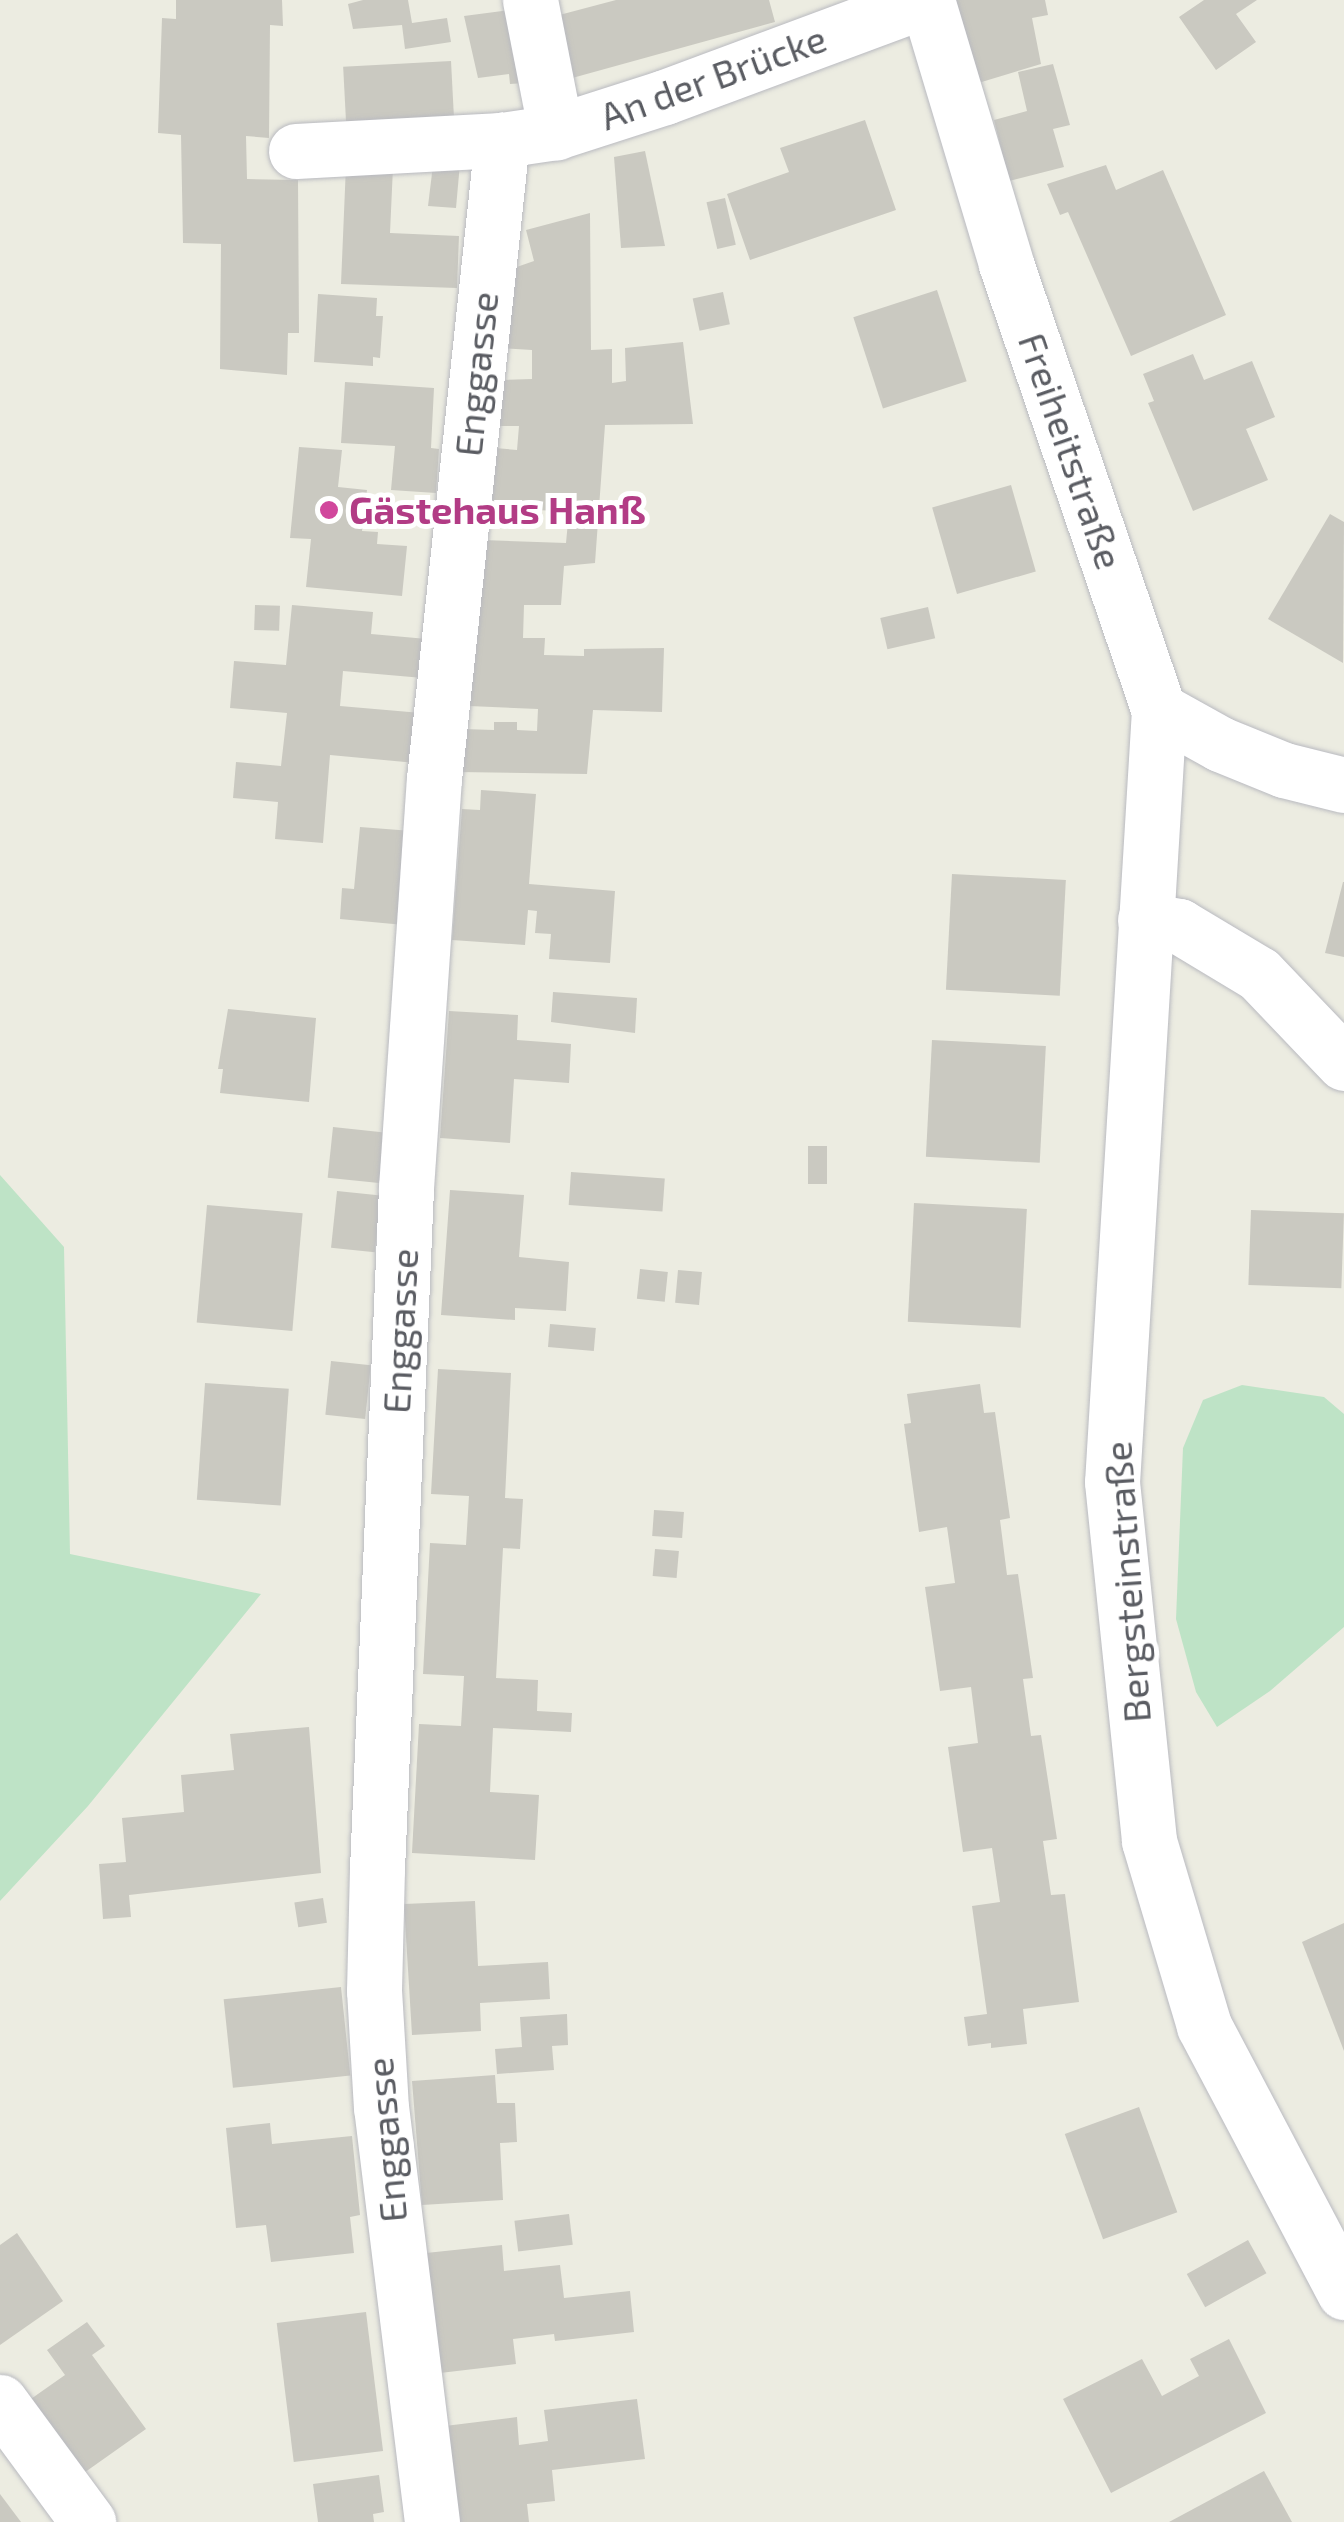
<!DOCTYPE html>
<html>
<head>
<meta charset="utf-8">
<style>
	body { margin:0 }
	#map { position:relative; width:1344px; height:2522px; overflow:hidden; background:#ecece1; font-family:"Exo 2",sans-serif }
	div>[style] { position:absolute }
	.green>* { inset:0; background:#bee3c6 }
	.building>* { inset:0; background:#cac9c1; transform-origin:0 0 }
	.roads { filter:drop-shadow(0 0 2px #b9bac0) drop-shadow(0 0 2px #b9bac0) }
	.minor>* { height:55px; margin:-27.5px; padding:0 27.5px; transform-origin:27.5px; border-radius:27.5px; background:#fff }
	.dots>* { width:28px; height:28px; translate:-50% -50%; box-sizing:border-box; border:5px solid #fff; border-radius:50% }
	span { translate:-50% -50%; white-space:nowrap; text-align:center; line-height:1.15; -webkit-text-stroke:10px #fff; paint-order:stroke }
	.street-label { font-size:38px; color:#5a5c62 }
	.hotel-label { font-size:38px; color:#b23c85; font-weight:700 }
	.left { translate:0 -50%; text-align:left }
</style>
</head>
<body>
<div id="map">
	<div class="green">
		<div style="clip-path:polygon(0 1175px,64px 1247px,70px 1554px,261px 1594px,88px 1806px,0 1901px)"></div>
		<div style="clip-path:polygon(1242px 1385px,1324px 1397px,1344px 1414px,1344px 1627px,1270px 1691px,1217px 1727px,1196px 1692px,1176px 1619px,1183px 1448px,1203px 1400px)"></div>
	</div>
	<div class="building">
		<div style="clip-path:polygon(176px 0,282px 0,283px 26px,270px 25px,269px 138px,246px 136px,247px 179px,298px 180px,299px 333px,288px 333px,287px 375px,220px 369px,221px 244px,183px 243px,181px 135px,158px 133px,162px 18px,176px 19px)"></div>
		<div style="clip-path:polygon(363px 0,408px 0,412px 23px,447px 18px,451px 42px,405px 49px,402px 25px,353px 29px,348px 4px)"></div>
		<div style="clip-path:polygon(616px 0,769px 0,775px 22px,565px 80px,548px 18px)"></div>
		<div style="clip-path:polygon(947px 0,1045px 0,1048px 15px,1032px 18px,1041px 64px,975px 84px)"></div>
		<div style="clip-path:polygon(1204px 0,1257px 0,1236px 14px,1256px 42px,1216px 70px,1179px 17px)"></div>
		<div style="clip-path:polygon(517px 9px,525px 83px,510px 84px,509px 74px,478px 78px,464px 16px)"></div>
		<div style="left:451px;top:61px;width:64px;height:108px;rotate:87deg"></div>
		<div style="clip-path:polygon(1053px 64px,1070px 125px,1053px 129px,1064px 167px,1009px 181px,994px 120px,1027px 111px,1018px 72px)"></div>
		<div style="clip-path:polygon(865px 120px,896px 210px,750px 260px,727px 194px,789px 172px,780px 148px)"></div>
		<div style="clip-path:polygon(645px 151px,665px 246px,621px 248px,614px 157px)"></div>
		<div style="clip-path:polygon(460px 163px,456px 208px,428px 206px,433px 165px)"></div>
		<div style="clip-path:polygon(346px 165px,393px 167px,390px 233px,459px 236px,457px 288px,341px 284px)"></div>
		<div style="clip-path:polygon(1106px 165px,1116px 190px,1163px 170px,1226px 315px,1131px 356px,1068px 212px,1060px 215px,1047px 184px)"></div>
		<div style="left:725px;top:198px;width:48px;height:19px;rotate:77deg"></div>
		<div style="clip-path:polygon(590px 213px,591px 350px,612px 349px,612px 383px,626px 381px,625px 348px,683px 342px,693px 424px,605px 425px,595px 563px,564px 566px,561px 605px,524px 605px,523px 638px,545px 638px,544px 655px,584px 656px,584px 649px,664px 648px,662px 712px,593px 710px,587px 774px,458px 772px,463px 729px,494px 730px,494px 722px,517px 722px,517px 730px,537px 731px,538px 709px,469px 706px,483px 540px,566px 543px,569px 511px,488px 509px,495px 448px,517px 450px,519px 426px,495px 426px,499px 380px,532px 379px,532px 350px,500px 348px,511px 269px,534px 261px,526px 230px)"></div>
		<div style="left:937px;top:290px;width:96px;height:88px;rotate:72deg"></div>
		<div style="left:723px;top:292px;width:33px;height:31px;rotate:78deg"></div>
		<div style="clip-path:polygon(318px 294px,377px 298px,376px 316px,383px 316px,380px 358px,373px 357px,373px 366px,314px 362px)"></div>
		<div style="clip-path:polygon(1193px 354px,1204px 380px,1252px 361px,1275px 417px,1246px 429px,1268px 480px,1193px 511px,1148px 403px,1154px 401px,1143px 374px)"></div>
		<div style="clip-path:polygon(345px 382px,434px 388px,431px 448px,439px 449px,436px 493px,391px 490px,395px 446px,341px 443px)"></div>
		<div style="clip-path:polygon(299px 447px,342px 450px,338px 487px,367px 490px,362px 531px,378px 532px,377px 544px,407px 546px,402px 596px,306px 587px,311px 539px,290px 538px)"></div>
		<div style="left:1011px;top:485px;width:90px;height:82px;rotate:74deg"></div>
		<div style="clip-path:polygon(1330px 514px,1344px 522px,1343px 663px,1268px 619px)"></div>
		<div style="left:255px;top:605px;width:25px;height:25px;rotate:2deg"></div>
		<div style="clip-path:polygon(292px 605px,373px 612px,371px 634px,427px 639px,423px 678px,343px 671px,340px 706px,421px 713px,416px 763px,330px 755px,323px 843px,275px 839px,278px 802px,233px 798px,236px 762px,281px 766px,287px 713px,230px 708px,234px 661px,286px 665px)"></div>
		<div style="left:928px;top:607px;width:32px;height:49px;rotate:77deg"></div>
		<div style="clip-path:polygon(481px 790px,536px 794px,529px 884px,615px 891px,610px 963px,549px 959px,551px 934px,535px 933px,537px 911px,528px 910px,525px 945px,452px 940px,462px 809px,480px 810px)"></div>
		<div style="clip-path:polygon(360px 827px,412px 831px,404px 925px,340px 919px,342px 888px,354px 889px)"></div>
		<div style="left:952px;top:874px;width:114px;height:116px;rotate:3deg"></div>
		<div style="clip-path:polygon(1343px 882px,1344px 882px,1344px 957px,1325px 953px)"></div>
		<div style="clip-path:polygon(553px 992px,637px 998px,635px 1033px,551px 1022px)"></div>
		<div style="clip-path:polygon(228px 1009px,316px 1018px,309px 1102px,220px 1093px,223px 1069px,218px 1069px)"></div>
		<div style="clip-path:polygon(449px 1011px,518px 1015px,517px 1040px,571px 1044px,569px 1083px,514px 1079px,510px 1143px,440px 1138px)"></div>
		<div style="left:932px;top:1040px;width:114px;height:117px;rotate:3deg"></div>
		<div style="left:333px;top:1127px;width:54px;height:51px;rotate:6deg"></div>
		<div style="left:808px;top:1146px;width:19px;height:38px"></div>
		<div style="left:571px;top:1172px;width:94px;height:33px;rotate:4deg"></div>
		<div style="clip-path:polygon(450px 1190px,524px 1195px,519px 1257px,569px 1262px,566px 1311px,515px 1308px,515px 1320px,441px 1315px)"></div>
		<div style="left:337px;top:1191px;width:44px;height:57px;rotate:6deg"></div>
		<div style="left:914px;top:1203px;width:113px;height:119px;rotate:3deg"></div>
		<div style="left:207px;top:1205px;width:96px;height:118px;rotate:5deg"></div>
		<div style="left:1251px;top:1210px;width:93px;height:75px;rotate:2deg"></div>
		<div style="left:640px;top:1269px;width:28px;height:30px;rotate:6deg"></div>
		<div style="left:678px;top:1270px;width:24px;height:33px;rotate:5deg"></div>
		<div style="left:550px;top:1324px;width:46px;height:23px;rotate:5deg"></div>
		<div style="left:331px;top:1361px;width:40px;height:54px;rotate:6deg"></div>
		<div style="clip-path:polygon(438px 1369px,511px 1373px,505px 1498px,523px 1499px,520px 1549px,503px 1548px,496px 1678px,538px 1680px,537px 1711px,572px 1713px,571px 1732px,493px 1728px,490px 1792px,539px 1795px,535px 1860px,412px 1853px,419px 1724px,461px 1726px,464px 1676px,423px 1674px,430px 1543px,466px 1545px,469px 1496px,431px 1494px)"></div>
		<div style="left:205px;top:1383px;width:84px;height:117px;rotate:4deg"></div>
		<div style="clip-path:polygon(980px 1384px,984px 1413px,995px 1412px,1010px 1518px,1000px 1520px,1007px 1575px,1018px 1574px,1033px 1678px,1023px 1679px,1031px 1736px,1041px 1735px,1057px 1839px,1043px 1841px,1051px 1895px,1065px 1894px,1079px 2002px,1023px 2009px,1027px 2044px,991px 2048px,991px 2043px,968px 2046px,964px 2017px,987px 2014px,972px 1906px,1000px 1902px,992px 1848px,963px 1852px,948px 1747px,978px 1743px,971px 1687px,940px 1691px,925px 1587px,955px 1583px,947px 1527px,919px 1532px,904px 1424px,911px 1423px,907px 1394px)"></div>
		<div style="left:654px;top:1510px;width:30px;height:26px;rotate:4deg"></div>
		<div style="left:655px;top:1549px;width:24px;height:27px;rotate:5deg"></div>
		<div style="clip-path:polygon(309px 1727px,321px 1873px,129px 1895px,131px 1917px,103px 1919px,99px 1864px,126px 1862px,122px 1818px,184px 1812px,181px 1775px,234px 1770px,230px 1734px)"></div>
		<div style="left:323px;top:1898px;width:25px;height:29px;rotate:81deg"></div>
		<div style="clip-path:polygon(475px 1901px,478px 1966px,548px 1962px,550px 1999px,480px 2003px,481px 2031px,412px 2035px,404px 1904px)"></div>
		<div style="clip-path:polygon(1344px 1923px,1344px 2051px,1302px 1942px)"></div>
		<div style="left:341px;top:1987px;width:89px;height:118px;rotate:84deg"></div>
		<div style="clip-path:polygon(567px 2014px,568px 2045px,552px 2046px,554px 2070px,497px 2074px,495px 2049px,522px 2047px,520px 2017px)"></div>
		<div style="clip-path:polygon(495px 2075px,497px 2103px,515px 2103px,517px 2142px,500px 2143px,503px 2200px,422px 2205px,412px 2081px)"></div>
		<div style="left:1139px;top:2107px;width:112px;height:79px;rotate:70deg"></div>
		<div style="clip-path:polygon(270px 2123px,272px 2144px,352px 2136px,360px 2215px,350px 2217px,354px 2253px,271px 2262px,266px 2225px,236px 2228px,226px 2128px)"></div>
		<div style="left:569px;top:2214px;width:31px;height:55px;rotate:83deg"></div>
		<div style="clip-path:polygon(17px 2233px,63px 2301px,0 2345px,0 2245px)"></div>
		<div style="left:1248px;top:2240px;width:38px;height:70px;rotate:61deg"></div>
		<div style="clip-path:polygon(502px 2245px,504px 2271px,560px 2265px,564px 2298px,630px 2291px,634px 2332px,555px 2341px,554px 2334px,513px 2339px,516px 2364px,440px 2373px,426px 2253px)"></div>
		<div style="left:366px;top:2312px;width:140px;height:90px;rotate:83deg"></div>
		<div style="clip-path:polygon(87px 2322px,105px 2346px,92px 2355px,146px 2429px,81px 2475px,28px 2401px,65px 2375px,47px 2350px)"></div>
		<div style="clip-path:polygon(1229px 2339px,1266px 2413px,1111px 2493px,1063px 2399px,1142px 2359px,1162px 2396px,1199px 2376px,1190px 2359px)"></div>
		<div style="clip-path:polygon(637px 2399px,645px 2459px,552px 2470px,555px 2501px,527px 2504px,529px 2522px,457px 2522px,445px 2426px,517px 2417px,519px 2445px,548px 2441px,544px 2410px)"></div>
		<div style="clip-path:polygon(1264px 2471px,1292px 2522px,1169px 2522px)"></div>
		<div style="clip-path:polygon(379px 2475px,384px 2512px,373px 2514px,374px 2522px,318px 2522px,313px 2484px)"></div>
		<div style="clip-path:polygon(0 2494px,21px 2522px,0 2522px)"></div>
	</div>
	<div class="roads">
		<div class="minor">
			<div style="left:530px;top:0;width:135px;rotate:78.9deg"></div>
			<div style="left:927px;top:0;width:276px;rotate:73.3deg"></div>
			<div style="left:1006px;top:264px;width:472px;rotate:71.1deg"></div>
			<div style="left:1159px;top:710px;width:70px;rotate:29.1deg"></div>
			<div style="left:1220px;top:744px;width:69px;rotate:22.1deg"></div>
			<div style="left:1284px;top:770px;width:62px;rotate:14deg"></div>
			<div style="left:296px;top:151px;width:206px;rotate:-3.1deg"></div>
			<div style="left:502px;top:140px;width:55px;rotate:-8.4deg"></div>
			<div style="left:556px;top:132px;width:114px;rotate:-17.8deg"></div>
			<div style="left:665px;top:97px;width:278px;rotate:-20.4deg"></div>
			<div style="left:1159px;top:710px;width:773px;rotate:93.48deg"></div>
			<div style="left:1112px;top:1482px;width:361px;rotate:84.1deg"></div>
			<div style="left:1149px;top:1841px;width:193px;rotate:73.4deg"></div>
			<div style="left:1204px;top:2026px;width:301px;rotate:62.2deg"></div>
			<div style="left:1145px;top:920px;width:35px;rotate:10deg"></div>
			<div style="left:1179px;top:926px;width:93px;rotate:31deg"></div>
			<div style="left:1259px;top:974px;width:123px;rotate:46.3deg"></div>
			<div style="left:0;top:2402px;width:149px;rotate:53.7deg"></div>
			<div style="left:432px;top:2522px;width:417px;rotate:-97deg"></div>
			<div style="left:381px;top:2108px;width:117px;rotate:-93.4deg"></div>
			<div style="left:374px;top:1991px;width:122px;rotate:-88.6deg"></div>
			<div style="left:377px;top:1869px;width:682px;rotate:-87.56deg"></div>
			<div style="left:406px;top:1188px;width:410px;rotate:-86.1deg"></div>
			<div style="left:434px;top:779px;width:643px;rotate:-83.93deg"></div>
		</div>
	</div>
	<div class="dots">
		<div style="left:329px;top:510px;background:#d1479c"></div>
	</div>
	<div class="street-label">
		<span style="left:713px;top:77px;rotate:-20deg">An der Brücke</span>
		<span style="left:476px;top:374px;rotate:-84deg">Enggasse</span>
		<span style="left:1071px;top:451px;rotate:71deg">Freiheitstraße</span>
		<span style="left:400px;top:1331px;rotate:-87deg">Enggasse</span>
		<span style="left:1127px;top:1582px;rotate:-94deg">Bergsteinstraße</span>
		<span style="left:386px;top:2140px;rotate:-95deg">Enggasse</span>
	</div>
	<div class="hotel-label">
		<span class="left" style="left:349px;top:510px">Gästehaus Hanß</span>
	</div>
</div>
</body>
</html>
